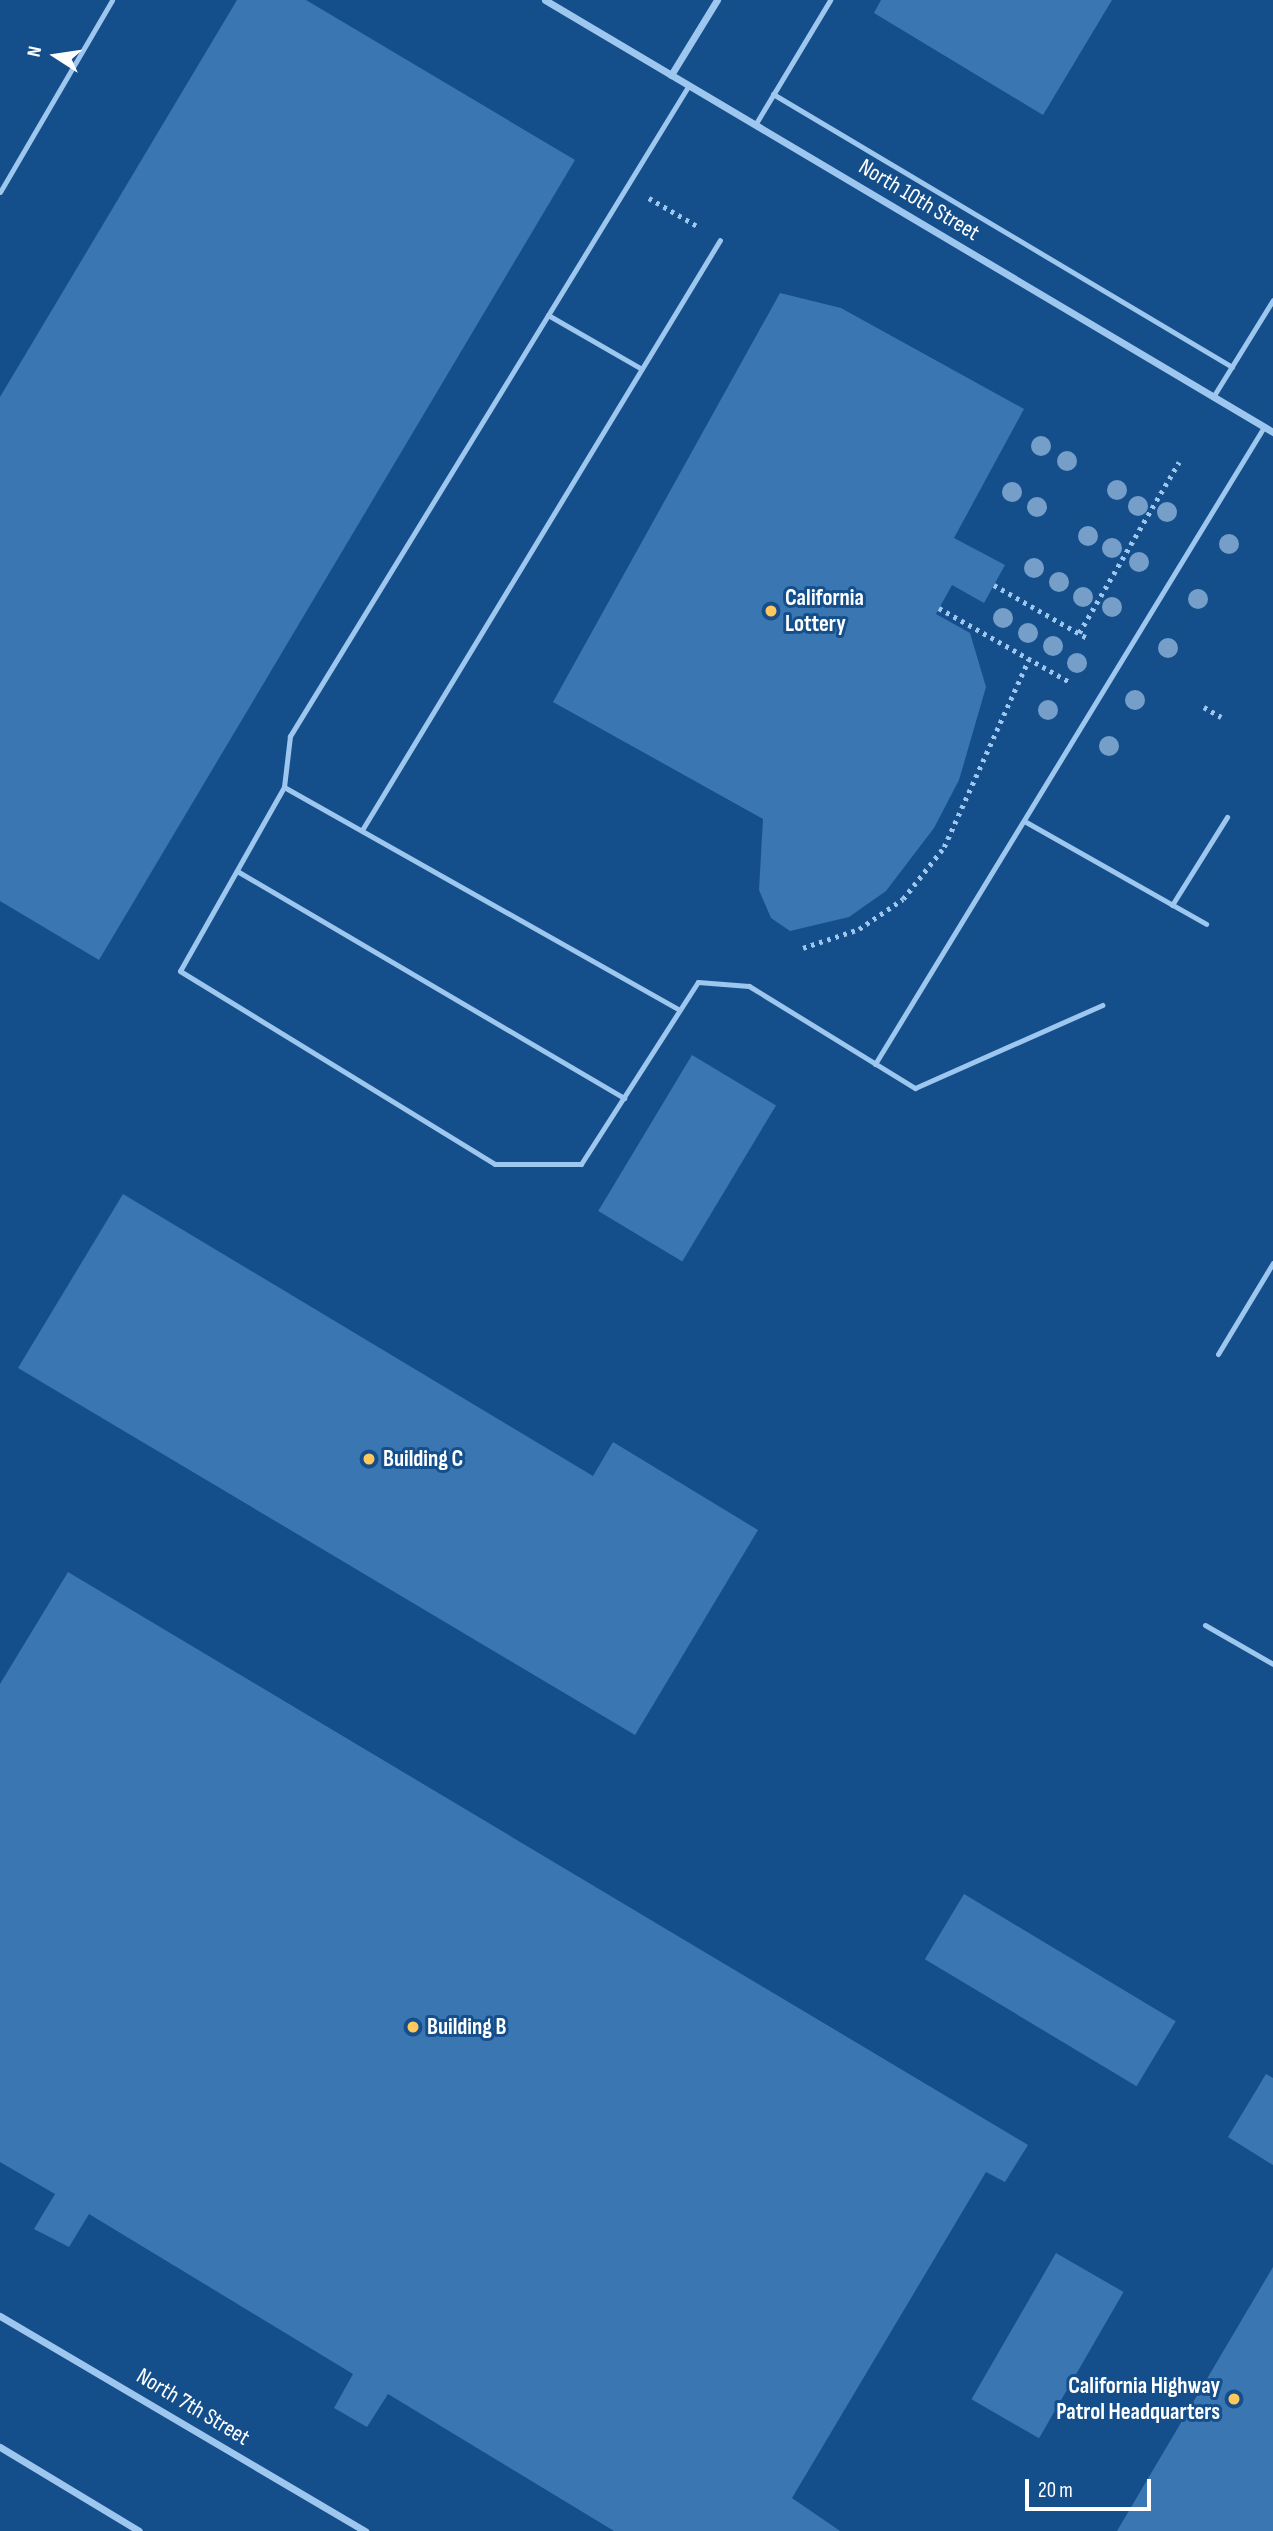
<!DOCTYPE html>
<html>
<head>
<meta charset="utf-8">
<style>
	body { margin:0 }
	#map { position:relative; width:1273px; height:2531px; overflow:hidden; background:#154f8b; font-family:"Sofia Sans Condensed",sans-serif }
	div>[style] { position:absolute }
	.building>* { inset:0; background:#3976b2; transform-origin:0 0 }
	.path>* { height:4.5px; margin-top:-2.25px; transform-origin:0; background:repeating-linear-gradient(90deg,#9ec7ef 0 3.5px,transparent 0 8.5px) }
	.service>* { height:5px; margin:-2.5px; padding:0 2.5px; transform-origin:2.5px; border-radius:2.5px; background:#9ec7ef }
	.minor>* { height:7px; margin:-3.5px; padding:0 3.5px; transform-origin:3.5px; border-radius:3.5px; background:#9ec7ef }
	.trees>* { width:20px; height:20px; margin:-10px; border-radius:50%; background:#759fc9 }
	.dots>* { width:19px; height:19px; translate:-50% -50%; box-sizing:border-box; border:4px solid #154f8b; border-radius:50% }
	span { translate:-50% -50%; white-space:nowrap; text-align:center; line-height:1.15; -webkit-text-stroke:6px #154f8b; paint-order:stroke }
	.street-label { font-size:23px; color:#fff }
	.poi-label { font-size:23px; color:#fff; font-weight:700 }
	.left { translate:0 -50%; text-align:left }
	.right { translate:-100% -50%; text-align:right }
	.north { position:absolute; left:21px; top:21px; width:70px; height:70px; -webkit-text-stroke:5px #154f8b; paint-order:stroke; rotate:282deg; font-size:19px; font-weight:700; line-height:28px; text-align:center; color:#fff }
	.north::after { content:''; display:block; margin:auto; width:24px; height:32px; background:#fff; clip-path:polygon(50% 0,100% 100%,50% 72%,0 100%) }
	.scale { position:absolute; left:1025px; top:2479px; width:126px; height:32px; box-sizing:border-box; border:4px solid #fff; border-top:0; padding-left:9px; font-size:21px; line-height:24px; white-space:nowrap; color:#fff; -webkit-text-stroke:5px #154f8b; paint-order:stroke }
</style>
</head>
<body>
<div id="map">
	<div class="building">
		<div style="clip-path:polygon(237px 0,306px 0,575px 160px,99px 960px,0 901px,0 397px)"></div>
		<div style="clip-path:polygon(881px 0,1112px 0,1043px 115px,874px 13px)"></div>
		<div style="clip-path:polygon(780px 293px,841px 308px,1024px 409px,954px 538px,1005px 565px,984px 603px,952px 585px,936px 614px,970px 633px,986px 687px,959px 780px,934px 828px,886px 891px,849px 917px,790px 931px,771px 918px,759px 890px,763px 819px,553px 702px)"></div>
		<div style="left:692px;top:1055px;width:98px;height:182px;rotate:31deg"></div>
		<div style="clip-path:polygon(123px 1194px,593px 1476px,613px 1442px,758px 1530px,635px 1735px,18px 1368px)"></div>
		<div style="clip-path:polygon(68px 1572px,1028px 2145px,1005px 2182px,986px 2172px,792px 2498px,840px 2531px,614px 2531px,388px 2394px,367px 2427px,334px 2408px,353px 2374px,89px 2214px,69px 2247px,34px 2229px,55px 2194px,0 2162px,0 1684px)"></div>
		<div style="left:964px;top:1894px;width:247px;height:76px;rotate:31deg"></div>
		<div style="clip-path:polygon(1266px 2074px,1273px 2078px,1273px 2165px,1228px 2137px)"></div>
		<div style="left:1056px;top:2253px;width:78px;height:169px;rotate:30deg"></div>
		<div style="clip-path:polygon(1273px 2267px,1273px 2531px,1117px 2531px)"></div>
	</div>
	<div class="path">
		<div style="left:649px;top:198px;width:58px;rotate:30.1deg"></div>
		<div style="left:994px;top:585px;width:109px;rotate:29.6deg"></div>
		<div style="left:939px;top:608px;width:150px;rotate:29.5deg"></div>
		<div style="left:1079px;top:633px;width:198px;rotate:-59.7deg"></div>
		<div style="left:1204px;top:707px;width:20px;rotate:30deg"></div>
		<div style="left:803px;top:948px;width:59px;rotate:-18.7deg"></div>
		<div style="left:859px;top:929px;width:53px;rotate:-34.3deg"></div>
		<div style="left:903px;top:899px;width:66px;rotate:-51.7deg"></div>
		<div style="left:944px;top:847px;width:206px;rotate:-65.7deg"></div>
	</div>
	<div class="service">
		<div style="left:689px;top:85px;width:764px;rotate:121.5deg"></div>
		<div style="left:290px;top:736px;width:51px;rotate:96.7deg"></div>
		<div style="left:284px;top:787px;width:211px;rotate:119.5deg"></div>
		<div style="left:180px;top:971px;width:369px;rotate:31.5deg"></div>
		<div style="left:495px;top:1164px;width:86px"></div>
		<div style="left:581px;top:1164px;width:216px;rotate:-57.3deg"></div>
		<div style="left:698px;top:982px;width:51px;rotate:4.5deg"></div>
		<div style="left:749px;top:986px;width:195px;rotate:31.6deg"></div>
		<div style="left:915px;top:1088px;width:205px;rotate:-23.9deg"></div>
		<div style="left:773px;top:94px;width:534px;rotate:30.74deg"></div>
		<div style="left:755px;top:125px;width:146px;rotate:-59deg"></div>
		<div style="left:0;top:192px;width:222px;rotate:-59.7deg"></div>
		<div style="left:548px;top:315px;width:108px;rotate:29.9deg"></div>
		<div style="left:1213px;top:397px;width:114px;rotate:-58.3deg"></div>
		<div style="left:284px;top:787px;width:454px;rotate:29.4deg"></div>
		<div style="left:1026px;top:822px;width:207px;rotate:29.5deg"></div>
		<div style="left:362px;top:830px;width:690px;rotate:-58.75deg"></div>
		<div style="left:237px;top:871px;width:449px;rotate:30.4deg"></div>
		<div style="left:1172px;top:905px;width:104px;rotate:-58deg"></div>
		<div style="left:875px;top:1064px;width:746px;rotate:-58.59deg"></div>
		<div style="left:1218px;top:1354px;width:106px;rotate:-58.9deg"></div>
		<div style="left:1205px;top:1625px;width:78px;rotate:29.8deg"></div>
	</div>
	<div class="minor">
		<div style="left:545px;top:0;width:847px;rotate:30.69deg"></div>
		<div style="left:671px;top:75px;width:88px;rotate:-58.5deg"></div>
		<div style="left:0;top:2316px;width:424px;rotate:30.5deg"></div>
		<div style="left:0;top:2447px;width:162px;rotate:31.1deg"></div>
	</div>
	<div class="trees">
		<div style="left:1041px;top:446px"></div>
		<div style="left:1067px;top:461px"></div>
		<div style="left:1117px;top:490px"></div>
		<div style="left:1012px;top:492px"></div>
		<div style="left:1138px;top:506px"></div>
		<div style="left:1037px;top:507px"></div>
		<div style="left:1167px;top:512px"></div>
		<div style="left:1088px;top:536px"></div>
		<div style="left:1229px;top:544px"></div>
		<div style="left:1112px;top:548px"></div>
		<div style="left:1139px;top:562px"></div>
		<div style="left:1034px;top:568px"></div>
		<div style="left:1059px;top:582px"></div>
		<div style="left:1083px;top:597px"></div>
		<div style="left:1198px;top:599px"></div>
		<div style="left:1112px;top:607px"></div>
		<div style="left:1003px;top:618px"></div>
		<div style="left:1028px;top:633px"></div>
		<div style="left:1053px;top:646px"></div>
		<div style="left:1168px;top:648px"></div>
		<div style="left:1077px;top:663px"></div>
		<div style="left:1135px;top:700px"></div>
		<div style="left:1048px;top:710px"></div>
		<div style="left:1109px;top:746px"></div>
	</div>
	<div class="dots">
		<div style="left:771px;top:611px;background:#ffc75c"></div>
		<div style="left:369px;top:1459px;background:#ffc75c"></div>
		<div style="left:413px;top:2027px;background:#ffc75c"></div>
		<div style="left:1234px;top:2399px;background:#ffc75c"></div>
	</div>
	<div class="street-label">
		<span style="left:919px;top:200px;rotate:31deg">North 10th Street</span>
		<span style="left:193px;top:2407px;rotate:31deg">North 7th Street</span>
	</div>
	<div class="poi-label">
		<span class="left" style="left:785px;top:611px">California<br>Lottery</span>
		<span class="left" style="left:383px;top:1459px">Building C</span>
		<span class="left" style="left:427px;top:2027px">Building B</span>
		<span class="right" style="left:1220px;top:2399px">California Highway<br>Patrol Headquarters</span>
	</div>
	<div class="north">N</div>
	<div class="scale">20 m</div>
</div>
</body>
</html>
